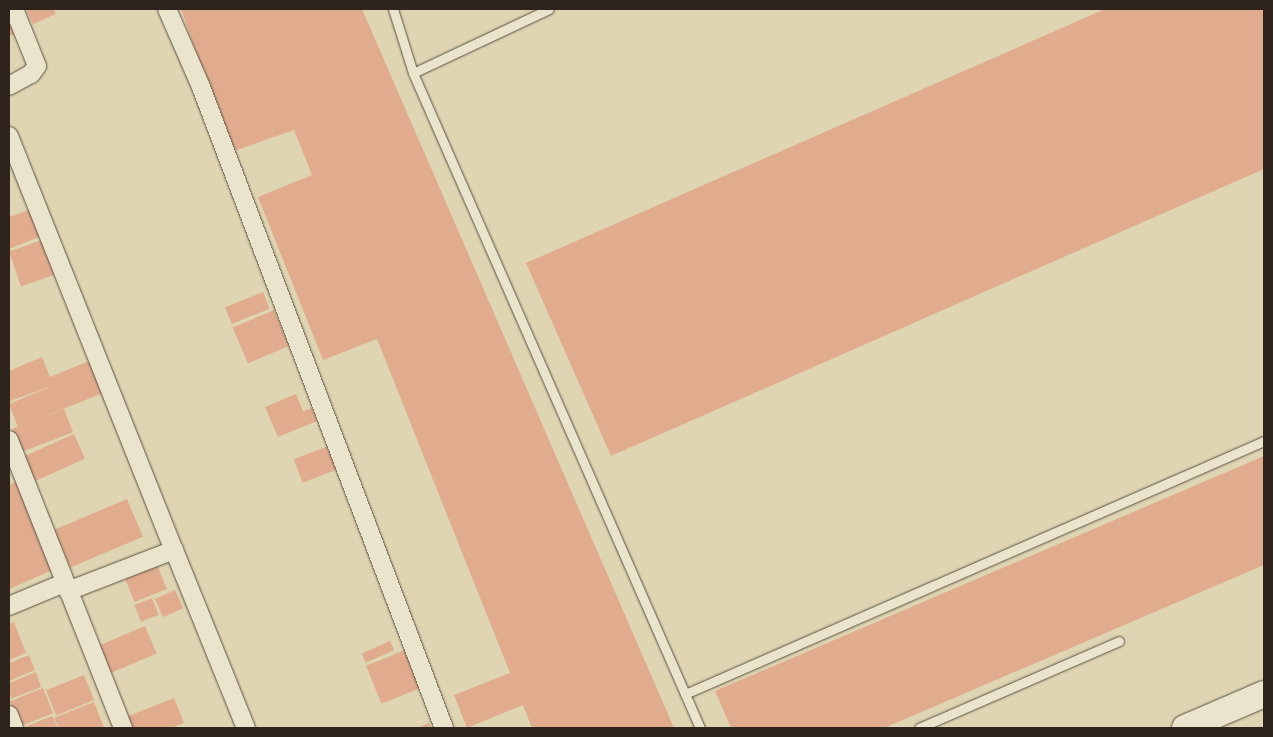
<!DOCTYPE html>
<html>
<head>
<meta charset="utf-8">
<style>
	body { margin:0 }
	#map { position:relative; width:1273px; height:737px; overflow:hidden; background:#dfd5b2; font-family:"Gentium Book Plus",serif }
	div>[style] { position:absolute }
	.building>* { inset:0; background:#e1ac8e; transform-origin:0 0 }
	.roads { filter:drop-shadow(0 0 1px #5a5042) drop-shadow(0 0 1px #5a5042) }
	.service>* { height:9px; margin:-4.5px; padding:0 4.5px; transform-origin:4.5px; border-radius:4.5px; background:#eae4cd }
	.minor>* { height:18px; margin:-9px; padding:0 9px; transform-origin:9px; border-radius:9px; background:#eae4cd }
	.secondary>* { height:26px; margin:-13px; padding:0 13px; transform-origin:13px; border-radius:13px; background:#eae4cd }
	span { translate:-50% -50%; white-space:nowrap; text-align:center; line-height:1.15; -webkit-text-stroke:4px #eae4cd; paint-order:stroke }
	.frame { position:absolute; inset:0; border:10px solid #2e241d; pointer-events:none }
</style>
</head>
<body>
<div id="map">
	<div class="building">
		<div style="clip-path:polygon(9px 9px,22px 31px,9px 36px)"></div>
		<div style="clip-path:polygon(26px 9px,54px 9px,56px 14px,33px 24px)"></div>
		<div style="clip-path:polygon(181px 9px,362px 9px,674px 728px,532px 728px,523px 705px,467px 728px,454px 695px,510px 673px,377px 339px,323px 360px,258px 197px,312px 175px,294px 130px,231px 152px)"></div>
		<div style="clip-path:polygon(1105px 9px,1264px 9px,1264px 169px,611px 456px,526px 263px)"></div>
		<div style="clip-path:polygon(29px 210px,39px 237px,9px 249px,9px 217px)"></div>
		<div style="left:42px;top:240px;width:37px;height:35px;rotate:71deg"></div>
		<div style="left:263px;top:292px;width:18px;height:41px;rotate:68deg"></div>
		<div style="left:274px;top:310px;width:39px;height:45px;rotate:67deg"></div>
		<div style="clip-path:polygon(42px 357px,50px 377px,89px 361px,103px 393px,18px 427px,9px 404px,54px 385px,10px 401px,9px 371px)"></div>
		<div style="clip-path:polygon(296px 394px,303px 411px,312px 408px,317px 421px,278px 437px,265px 407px)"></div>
		<div style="left:64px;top:409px;width:25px;height:55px;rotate:69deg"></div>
		<div style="left:74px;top:434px;width:27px;height:54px;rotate:66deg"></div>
		<div style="left:331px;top:445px;width:25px;height:40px;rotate:69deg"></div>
		<div style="clip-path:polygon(1264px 456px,1264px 565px,884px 728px,731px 728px,715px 691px)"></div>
		<div style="clip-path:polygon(18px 481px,55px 569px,9px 589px,9px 485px)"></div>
		<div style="left:127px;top:499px;width:41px;height:79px;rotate:67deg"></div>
		<div style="left:156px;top:562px;width:29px;height:35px;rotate:68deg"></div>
		<div style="left:175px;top:590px;width:20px;height:22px;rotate:66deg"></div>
		<div style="left:152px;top:598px;width:18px;height:19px;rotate:68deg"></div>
		<div style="clip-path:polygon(14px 622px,26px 653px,9px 660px,9px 624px)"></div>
		<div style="left:145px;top:626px;width:30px;height:53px;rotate:67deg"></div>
		<div style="left:390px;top:641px;width:10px;height:31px;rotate:66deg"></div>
		<div style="left:405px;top:650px;width:41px;height:42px;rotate:68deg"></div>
		<div style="clip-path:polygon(29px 655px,35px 670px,9px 681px,9px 663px)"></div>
		<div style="clip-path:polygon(36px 672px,41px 687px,11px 699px,9px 683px)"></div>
		<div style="left:84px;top:675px;width:27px;height:41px;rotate:68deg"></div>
		<div style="left:43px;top:688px;width:27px;height:36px;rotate:68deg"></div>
		<div style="clip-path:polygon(174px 698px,184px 723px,171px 728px,131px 728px,126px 717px)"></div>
		<div style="clip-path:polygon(94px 702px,104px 728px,59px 728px,54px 718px)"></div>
		<div style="clip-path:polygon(52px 716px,58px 728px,22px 728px)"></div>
		<div style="clip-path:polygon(429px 723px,431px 728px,417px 728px)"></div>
	</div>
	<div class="roads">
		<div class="service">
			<div style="left:393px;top:9px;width:67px;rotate:72.6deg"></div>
			<div style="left:413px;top:73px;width:715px;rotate:66.34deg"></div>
			<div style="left:413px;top:73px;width:150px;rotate:-25.2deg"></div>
			<div style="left:685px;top:694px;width:632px;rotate:-23.6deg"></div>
			<div style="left:919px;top:728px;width:218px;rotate:-23.5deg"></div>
		</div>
		<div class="minor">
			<div style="left:167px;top:9px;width:85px;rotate:66.4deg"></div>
			<div style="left:201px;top:87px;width:686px;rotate:69.24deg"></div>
			<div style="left:9px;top:86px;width:25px;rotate:-29deg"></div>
			<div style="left:31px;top:74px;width:10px;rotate:-53deg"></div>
			<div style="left:37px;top:66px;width:61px;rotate:-112deg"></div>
			<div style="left:9px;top:136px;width:446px;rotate:68.3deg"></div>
			<div style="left:9px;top:440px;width:310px;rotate:68.4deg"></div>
			<div style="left:68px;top:591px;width:114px;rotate:-21.1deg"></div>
			<div style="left:174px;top:550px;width:192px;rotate:68deg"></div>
			<div style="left:9px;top:606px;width:60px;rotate:-22.7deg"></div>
			<div style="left:9px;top:715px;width:14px;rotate:69deg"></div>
		</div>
		<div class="secondary">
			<div style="left:1185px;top:728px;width:86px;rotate:-23.3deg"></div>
		</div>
	</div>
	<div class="frame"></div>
</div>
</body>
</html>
